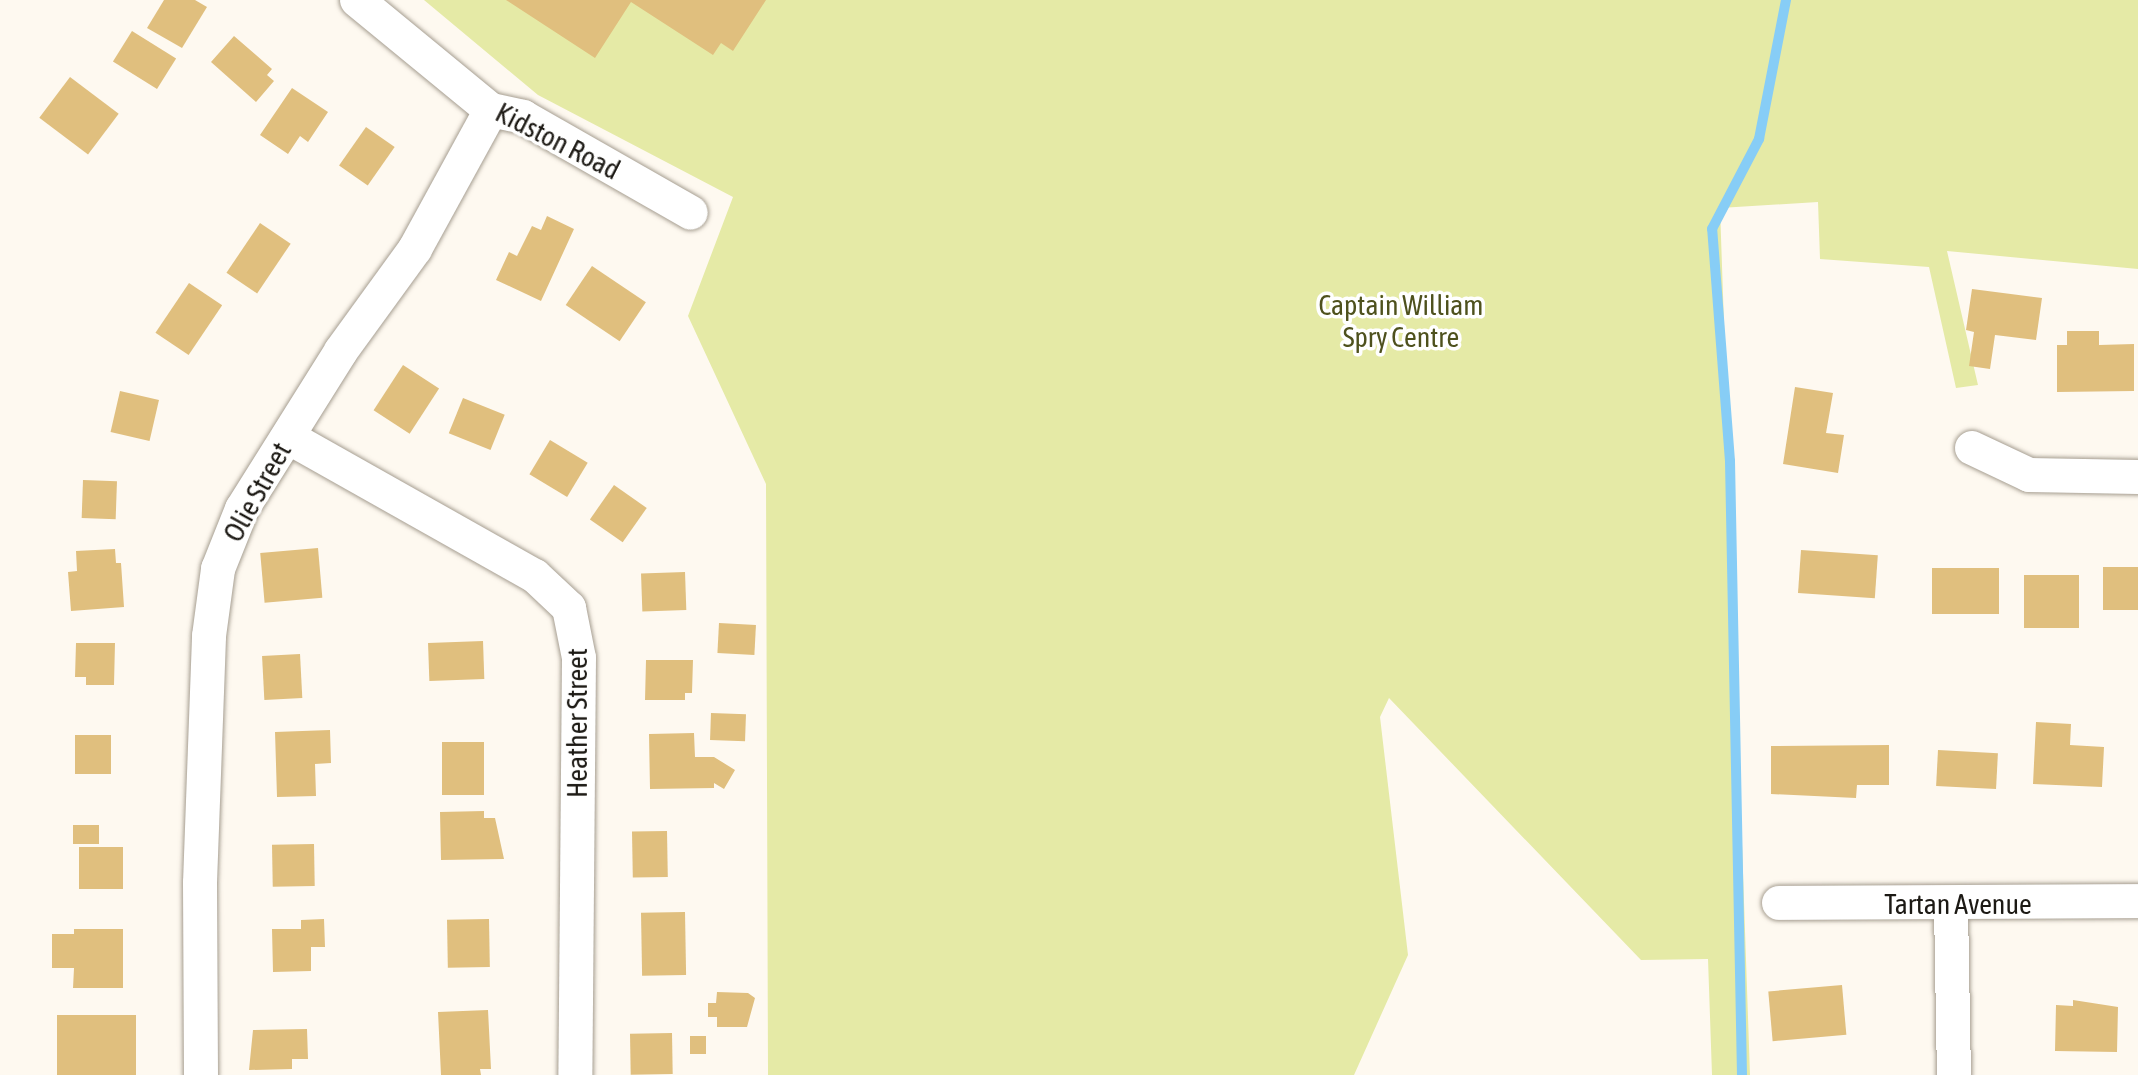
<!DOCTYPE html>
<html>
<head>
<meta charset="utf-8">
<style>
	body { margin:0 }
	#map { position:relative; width:2138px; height:1075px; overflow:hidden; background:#fef9f0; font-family:"Asap Condensed",sans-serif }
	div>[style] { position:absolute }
	.green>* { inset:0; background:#e5eaa6 }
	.stream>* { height:10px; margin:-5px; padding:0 5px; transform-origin:5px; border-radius:5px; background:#87cdf6 }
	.building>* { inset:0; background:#e0bf7e; transform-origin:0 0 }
	.roads { filter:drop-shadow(0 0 2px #a69e91) drop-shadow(0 0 2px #a69e91) }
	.minor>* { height:34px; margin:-17px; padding:0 17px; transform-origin:17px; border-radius:17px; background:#fff }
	span { translate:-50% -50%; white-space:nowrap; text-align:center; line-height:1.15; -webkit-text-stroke:7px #fff; paint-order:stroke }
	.street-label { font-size:28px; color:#1c1914 }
	.park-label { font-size:28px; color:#4e511d }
</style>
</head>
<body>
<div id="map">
	<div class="green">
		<div style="clip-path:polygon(424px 0,2138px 0,2138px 269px,1947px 251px,1978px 385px,1956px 388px,1929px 267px,1820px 259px,1818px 202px,1720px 208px,1750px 1075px,1712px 1075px,1708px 959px,1641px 960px,1389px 698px,1380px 717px,1408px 955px,1354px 1075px,768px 1075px,766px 484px,688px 316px,733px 197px,538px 95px)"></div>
	</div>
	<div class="stream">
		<div style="left:1742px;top:1075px;width:614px;rotate:-91.12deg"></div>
		<div style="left:1730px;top:461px;width:233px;rotate:-94.4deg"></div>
		<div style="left:1712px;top:229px;width:102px;rotate:-62.4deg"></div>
		<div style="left:1759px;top:139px;width:142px;rotate:-79deg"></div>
	</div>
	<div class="building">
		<div style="clip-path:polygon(164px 0,195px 0,207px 7px,182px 48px,147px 28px)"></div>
		<div style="clip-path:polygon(506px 0,766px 0,733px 51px,721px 43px,713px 55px,631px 2px,595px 58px)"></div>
		<div style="left:132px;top:31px;width:52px;height:36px;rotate:32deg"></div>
		<div style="clip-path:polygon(234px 36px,272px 69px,267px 75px,274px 81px,256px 102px,211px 62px)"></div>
		<div style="left:70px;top:77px;width:61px;height:51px;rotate:37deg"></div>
		<div style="clip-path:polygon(292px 88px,328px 112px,308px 142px,300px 136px,288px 154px,260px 135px)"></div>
		<div style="left:366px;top:127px;width:35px;height:47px;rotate:35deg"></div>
		<div style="clip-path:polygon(547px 216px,574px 229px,541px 301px,496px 280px,509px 252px,517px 256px,532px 226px,541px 230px)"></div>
		<div style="left:260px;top:223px;width:37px;height:60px;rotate:34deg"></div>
		<div style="left:592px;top:266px;width:65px;height:47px;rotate:34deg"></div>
		<div style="left:189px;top:283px;width:40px;height:60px;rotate:34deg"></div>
		<div style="clip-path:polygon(1972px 289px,2042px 298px,2036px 340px,1995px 335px,1990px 369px,1969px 366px,1974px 332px,1966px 330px)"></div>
		<div style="clip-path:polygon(2067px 331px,2099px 331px,2099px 345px,2134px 344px,2134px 391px,2057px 392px,2057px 345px,2067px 345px)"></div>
		<div style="left:403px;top:365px;width:43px;height:54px;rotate:33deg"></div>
		<div style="clip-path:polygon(1795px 387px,1833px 393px,1826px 433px,1844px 435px,1838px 473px,1783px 464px)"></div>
		<div style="left:120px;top:391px;width:40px;height:42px;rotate:13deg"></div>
		<div style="left:463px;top:398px;width:45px;height:38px;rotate:22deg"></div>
		<div style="left:550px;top:440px;width:44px;height:40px;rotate:31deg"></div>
		<div style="left:83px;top:480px;width:34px;height:38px;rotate:2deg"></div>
		<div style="left:614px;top:485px;width:40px;height:42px;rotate:35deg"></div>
		<div style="left:318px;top:548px;width:50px;height:58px;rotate:85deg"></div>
		<div style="clip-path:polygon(115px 549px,116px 563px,121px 563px,124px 607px,71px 611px,68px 572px,77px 571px,76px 551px)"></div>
		<div style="left:1801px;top:550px;width:77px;height:43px;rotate:4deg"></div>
		<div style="left:2138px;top:567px;width:43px;height:35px;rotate:90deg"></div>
		<div style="left:1932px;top:568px;width:67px;height:46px"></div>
		<div style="left:685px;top:572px;width:38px;height:44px;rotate:88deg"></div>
		<div style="left:2024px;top:575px;width:55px;height:53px"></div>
		<div style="left:719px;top:623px;width:37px;height:30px;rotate:3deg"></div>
		<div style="left:483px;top:641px;width:38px;height:55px;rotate:88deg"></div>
		<div style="clip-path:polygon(76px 643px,115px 643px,114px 685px,86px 685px,86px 677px,75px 677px)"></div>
		<div style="left:300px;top:654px;width:44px;height:38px;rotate:87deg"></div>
		<div style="clip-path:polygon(646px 660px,693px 660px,692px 693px,685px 693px,685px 700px,645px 700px)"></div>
		<div style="left:711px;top:713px;width:35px;height:27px;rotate:2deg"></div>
		<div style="clip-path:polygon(2036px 722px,2071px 724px,2070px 745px,2104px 747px,2102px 787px,2033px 784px)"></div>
		<div style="clip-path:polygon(330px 730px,331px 763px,315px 764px,316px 796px,277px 797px,275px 732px)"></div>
		<div style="clip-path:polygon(694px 733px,695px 757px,714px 757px,735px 770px,724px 789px,714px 783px,714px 788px,650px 789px,649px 734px)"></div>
		<div style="left:75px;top:735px;width:36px;height:39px"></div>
		<div style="left:442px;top:742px;width:42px;height:53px"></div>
		<div style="clip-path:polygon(1889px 745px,1889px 785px,1857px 785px,1856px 798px,1771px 794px,1771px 746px)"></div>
		<div style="left:1938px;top:750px;width:60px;height:36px;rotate:3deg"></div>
		<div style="clip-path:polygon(484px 811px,484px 818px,495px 818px,504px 859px,441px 860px,440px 812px)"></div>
		<div style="left:73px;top:825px;width:26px;height:19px"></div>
		<div style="left:667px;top:831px;width:46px;height:35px;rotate:89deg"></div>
		<div style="left:314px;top:844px;width:42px;height:42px;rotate:89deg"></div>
		<div style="left:79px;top:847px;width:44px;height:42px"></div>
		<div style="left:685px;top:912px;width:63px;height:44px;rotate:89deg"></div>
		<div style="clip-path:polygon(324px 919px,325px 947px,311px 947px,311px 971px,273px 972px,272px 929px,301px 929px,301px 920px)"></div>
		<div style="left:489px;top:919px;width:48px;height:42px;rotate:89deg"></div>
		<div style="clip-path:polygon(74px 929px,123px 929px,123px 988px,73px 988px,74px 968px,52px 968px,52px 934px,74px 934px)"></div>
		<div style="left:1842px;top:985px;width:50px;height:74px;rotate:85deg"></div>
		<div style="clip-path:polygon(717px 992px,748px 993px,755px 998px,747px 1027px,717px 1027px,717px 1017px,708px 1017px,708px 1003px,716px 1003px)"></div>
		<div style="clip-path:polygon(2073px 1000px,2118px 1007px,2117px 1052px,2055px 1051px,2056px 1005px,2073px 1006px)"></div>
		<div style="clip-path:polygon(488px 1010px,491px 1069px,480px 1069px,481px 1075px,441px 1075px,438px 1012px)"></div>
		<div style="left:57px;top:1015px;width:79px;height:60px"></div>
		<div style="clip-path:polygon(307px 1029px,308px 1059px,292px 1059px,292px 1069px,249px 1070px,253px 1030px)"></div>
		<div style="left:672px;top:1033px;width:41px;height:42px;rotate:89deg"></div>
		<div style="left:706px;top:1036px;width:18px;height:16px;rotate:90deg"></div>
	</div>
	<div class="roads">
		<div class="minor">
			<div style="left:357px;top:0;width:173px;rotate:39.4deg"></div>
			<div style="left:491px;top:110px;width:33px;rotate:12deg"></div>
			<div style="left:523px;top:117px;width:193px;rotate:29.7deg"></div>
			<div style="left:288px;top:437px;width:283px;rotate:29.4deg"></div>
			<div style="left:535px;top:576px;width:47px;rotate:43.3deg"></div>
			<div style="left:569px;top:608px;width:51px;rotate:78.7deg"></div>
			<div style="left:579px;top:658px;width:417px;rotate:90.5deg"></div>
			<div style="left:1972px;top:448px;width:63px;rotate:25.3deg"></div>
			<div style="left:2029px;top:475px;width:109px;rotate:1.1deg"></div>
			<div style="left:1779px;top:903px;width:359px;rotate:-0.3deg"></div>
			<div style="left:1951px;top:906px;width:169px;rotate:89deg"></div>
			<div style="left:201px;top:1075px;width:192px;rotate:-90.3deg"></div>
			<div style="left:200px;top:883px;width:247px;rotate:-87.9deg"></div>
			<div style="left:209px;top:636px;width:68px;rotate:-82.3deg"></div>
			<div style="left:218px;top:569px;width:65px;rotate:-68.2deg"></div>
			<div style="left:242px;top:509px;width:186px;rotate:-57.9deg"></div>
			<div style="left:341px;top:351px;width:126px;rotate:-54deg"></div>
			<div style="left:415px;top:249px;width:158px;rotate:-61.3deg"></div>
		</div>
	</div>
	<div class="street-label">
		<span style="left:558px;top:141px;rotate:27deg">Kidston Road</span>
		<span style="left:257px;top:492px;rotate:-61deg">Olie Street</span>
		<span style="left:577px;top:723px;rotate:-90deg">Heather Street</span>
		<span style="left:1958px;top:904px">Tartan Avenue</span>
	</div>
	<div class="park-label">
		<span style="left:1401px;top:321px">Captain William<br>Spry Centre</span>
	</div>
</div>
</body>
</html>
